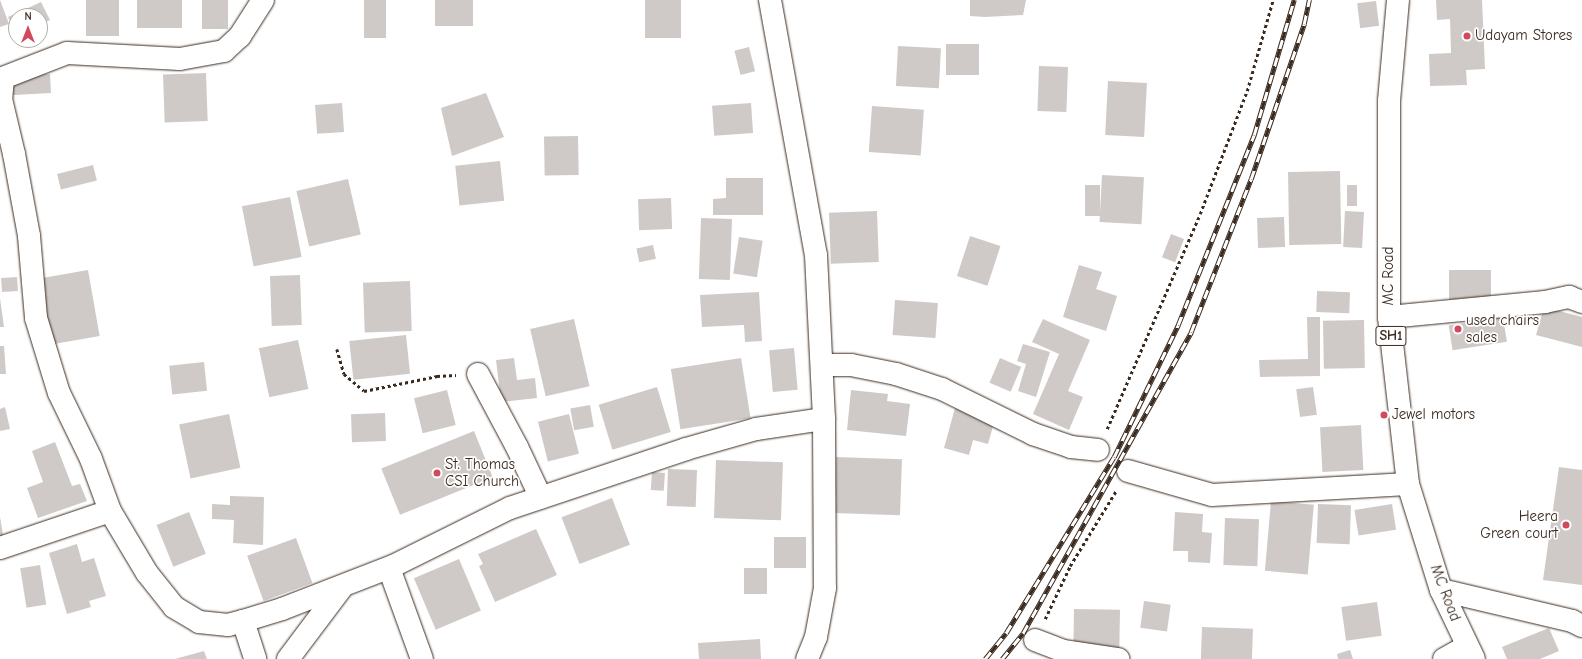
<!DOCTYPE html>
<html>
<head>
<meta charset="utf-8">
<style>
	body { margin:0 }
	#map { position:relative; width:1582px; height:659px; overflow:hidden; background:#fff; font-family:"Comic Neue",sans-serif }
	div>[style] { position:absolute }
	.building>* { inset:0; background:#cfcac7; transform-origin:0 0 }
	.path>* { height:2.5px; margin-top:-1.25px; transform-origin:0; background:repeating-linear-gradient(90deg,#3b2a1e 0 3px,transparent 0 6px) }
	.roads { filter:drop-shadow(0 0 1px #3b2a1e) drop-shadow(0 0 1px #3b2a1e) }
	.street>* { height:22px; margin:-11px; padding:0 11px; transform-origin:11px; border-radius:11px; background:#fff }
	.secondary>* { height:22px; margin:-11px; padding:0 11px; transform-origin:11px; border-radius:11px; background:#fff }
	.primary>* { height:22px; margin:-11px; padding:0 11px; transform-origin:11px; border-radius:11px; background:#fff }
	.rail>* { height:4.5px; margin-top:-2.25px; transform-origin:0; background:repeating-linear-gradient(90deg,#fff 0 9px,#3b2a1e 0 18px); box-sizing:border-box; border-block:1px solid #3b2a1e }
	.dots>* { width:11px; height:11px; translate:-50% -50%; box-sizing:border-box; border:2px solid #fff; border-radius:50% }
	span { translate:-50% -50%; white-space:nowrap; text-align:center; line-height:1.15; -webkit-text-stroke:3.5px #fff; paint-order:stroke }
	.shield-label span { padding:1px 3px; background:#fff; border:1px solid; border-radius:3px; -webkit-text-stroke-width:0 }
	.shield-label { font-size:14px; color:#3b2a1e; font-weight:700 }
	.poi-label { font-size:15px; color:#3b2a1e }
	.left { translate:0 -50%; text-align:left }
	.right { translate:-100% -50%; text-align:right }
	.street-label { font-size:15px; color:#3b2a1e }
	.north { position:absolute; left:8px; top:8px; width:40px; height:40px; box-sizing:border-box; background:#fff; border:1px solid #b1aaa5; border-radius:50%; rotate:0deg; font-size:11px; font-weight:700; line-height:16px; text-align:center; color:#3b2a1e }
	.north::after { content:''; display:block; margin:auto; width:14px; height:18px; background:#d1495b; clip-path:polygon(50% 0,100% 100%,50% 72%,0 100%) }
</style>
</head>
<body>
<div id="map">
	<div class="building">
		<div style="clip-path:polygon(0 0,9px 24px,0 27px)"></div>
		<div style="left:86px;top:0;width:33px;height:36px"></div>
		<div style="left:137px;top:0;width:45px;height:28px"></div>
		<div style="left:202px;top:0;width:26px;height:29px"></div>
		<div style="left:364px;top:0;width:22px;height:38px"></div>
		<div style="left:435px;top:0;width:38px;height:26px"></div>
		<div style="left:645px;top:0;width:36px;height:38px"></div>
		<div style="clip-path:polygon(970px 0,1026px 0,1023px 15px,985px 17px,970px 16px)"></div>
		<div style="clip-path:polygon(1436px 0,1482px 0,1485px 69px,1466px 70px,1467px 85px,1430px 86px,1429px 54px,1451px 53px,1450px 19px,1437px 20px)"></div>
		<div style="left:1376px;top:1px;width:25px;height:19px;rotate:83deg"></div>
		<div style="clip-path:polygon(41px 2px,50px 20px,40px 25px,40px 16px,16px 16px,16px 34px,8px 17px)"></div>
		<div style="left:946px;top:44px;width:33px;height:31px"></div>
		<div style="left:898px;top:46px;width:43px;height:40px;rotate:3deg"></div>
		<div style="left:749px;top:47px;width:25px;height:15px;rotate:76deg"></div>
		<div style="left:1039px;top:66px;width:29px;height:45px;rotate:2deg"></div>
		<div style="left:206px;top:73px;width:48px;height:43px;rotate:88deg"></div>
		<div style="left:50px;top:74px;width:19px;height:46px;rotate:87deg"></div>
		<div style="left:1108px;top:81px;width:39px;height:54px;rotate:3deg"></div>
		<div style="clip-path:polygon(486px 93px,504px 137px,452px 156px,441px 108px)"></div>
		<div style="left:342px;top:103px;width:29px;height:27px;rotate:86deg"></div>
		<div style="left:751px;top:103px;width:30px;height:39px;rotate:86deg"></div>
		<div style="left:872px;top:106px;width:52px;height:46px;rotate:4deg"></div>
		<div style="left:578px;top:136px;width:39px;height:34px;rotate:89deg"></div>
		<div style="left:500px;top:161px;width:40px;height:45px;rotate:84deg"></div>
		<div style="left:93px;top:165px;width:16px;height:37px;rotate:76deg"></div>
		<div style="left:1340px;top:171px;width:73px;height:52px;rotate:89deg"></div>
		<div style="left:1102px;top:175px;width:42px;height:47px;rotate:3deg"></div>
		<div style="clip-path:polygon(726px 178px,763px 178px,763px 215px,713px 215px,713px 199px,726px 198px)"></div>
		<div style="left:348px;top:179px;width:57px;height:53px;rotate:77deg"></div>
		<div style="left:1085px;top:185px;width:15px;height:31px"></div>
		<div style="left:1347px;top:185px;width:10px;height:21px"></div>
		<div style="left:290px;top:197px;width:61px;height:49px;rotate:79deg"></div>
		<div style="left:671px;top:198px;width:31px;height:33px;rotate:88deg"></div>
		<div style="left:877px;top:211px;width:51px;height:48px;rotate:88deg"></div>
		<div style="left:1345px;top:211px;width:19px;height:36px;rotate:3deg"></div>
		<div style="left:1284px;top:217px;width:30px;height:27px;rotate:88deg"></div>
		<div style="left:701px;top:218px;width:31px;height:61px;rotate:2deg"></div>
		<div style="left:1171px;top:234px;width:14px;height:25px;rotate:21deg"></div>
		<div style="left:970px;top:236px;width:32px;height:42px;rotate:18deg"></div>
		<div style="left:739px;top:237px;width:24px;height:37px;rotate:9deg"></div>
		<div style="left:653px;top:245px;width:14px;height:17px;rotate:78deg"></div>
		<div style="clip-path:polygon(1079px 265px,1102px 272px,1096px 289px,1117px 296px,1106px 331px,1063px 317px)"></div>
		<div style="left:88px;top:270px;width:67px;height:61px;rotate:80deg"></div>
		<div style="left:1491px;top:270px;width:33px;height:42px;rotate:90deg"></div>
		<div style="left:300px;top:275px;width:50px;height:30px;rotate:88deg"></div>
		<div style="left:17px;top:277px;width:14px;height:16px;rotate:86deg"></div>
		<div style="left:410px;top:281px;width:50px;height:47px;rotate:88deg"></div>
		<div style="left:1317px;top:291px;width:33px;height:21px;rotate:2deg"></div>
		<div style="clip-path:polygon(759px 292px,762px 341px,745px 342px,744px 325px,702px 327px,700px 295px)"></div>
		<div style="clip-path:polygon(0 298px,4px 327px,0 327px)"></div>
		<div style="left:895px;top:300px;width:43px;height:35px;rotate:4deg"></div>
		<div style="clip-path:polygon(1544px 307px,1582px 317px,1582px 347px,1536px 335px)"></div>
		<div style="clip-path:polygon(1307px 317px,1320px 317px,1320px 376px,1260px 377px,1259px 360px,1308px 359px)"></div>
		<div style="left:1503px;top:317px;width:25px;height:55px;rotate:81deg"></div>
		<div style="left:574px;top:319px;width:69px;height:45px;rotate:77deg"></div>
		<div style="clip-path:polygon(1043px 319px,1090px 340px,1068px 391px,1083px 397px,1069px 430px,1033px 414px,1059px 354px,1032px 342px)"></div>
		<div style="left:1364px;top:320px;width:48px;height:41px;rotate:89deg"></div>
		<div style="left:406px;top:335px;width:39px;height:57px;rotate:84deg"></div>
		<div style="left:298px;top:340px;width:50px;height:40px;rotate:78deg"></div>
		<div style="clip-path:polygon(1023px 344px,1050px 352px,1036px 397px,1018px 391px,1026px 364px,1017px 361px)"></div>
		<div style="clip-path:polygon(0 346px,4px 346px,6px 374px,0 374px)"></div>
		<div style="left:794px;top:348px;width:42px;height:25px;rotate:85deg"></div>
		<div style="clip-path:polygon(514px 358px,517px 380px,535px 378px,537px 398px,501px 402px,496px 360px)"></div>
		<div style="left:741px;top:358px;width:61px;height:71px;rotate:81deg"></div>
		<div style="left:1000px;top:358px;width:23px;height:27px;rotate:23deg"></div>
		<div style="left:204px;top:362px;width:29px;height:35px;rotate:84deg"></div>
		<div style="left:657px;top:387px;width:47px;height:61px;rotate:73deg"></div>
		<div style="left:1313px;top:387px;width:28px;height:17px;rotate:82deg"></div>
		<div style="left:447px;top:390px;width:36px;height:34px;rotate:76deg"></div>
		<div style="clip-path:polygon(851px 390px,888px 394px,887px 401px,910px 404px,906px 436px,847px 430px)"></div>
		<div style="left:590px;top:405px;width:22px;height:20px;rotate:80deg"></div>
		<div style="clip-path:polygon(5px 407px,10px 429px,0 431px,0 409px)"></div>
		<div style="clip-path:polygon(955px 408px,995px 419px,988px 444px,973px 440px,969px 455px,944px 448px)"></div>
		<div style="left:385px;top:413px;width:28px;height:34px;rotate:88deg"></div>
		<div style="left:229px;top:414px;width:55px;height:51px;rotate:78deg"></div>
		<div style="left:569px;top:414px;width:41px;height:32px;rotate:76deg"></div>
		<div style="left:1361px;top:425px;width:45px;height:41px;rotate:87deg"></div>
		<div style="left:474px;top:431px;width:50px;height:100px;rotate:68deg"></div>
		<div style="clip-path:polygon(55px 442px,72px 486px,80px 484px,87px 501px,38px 518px,27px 488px,43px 482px,32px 451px)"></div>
		<div style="left:836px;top:457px;width:66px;height:56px;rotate:2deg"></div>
		<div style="left:716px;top:460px;width:67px;height:58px;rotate:2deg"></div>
		<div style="clip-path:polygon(1559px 467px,1582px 470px,1582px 585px,1543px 580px)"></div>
		<div style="left:668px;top:469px;width:29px;height:37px;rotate:2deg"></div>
		<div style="left:652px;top:472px;width:13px;height:18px;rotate:4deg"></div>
		<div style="clip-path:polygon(230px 496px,264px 497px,263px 545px,233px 543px,234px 520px,212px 519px,212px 504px,230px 505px)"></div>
		<div style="left:612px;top:498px;width:50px;height:54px;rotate:69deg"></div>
		<div style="left:1271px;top:501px;width:43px;height:70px;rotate:5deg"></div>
		<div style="left:1318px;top:504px;width:33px;height:39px;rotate:2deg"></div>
		<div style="left:1392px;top:504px;width:26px;height:38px;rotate:81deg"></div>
		<div style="left:189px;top:512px;width:45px;height:35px;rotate:68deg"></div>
		<div style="clip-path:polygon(1175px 512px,1203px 514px,1202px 532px,1212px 533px,1210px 563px,1188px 562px,1188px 551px,1173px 551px)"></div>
		<div style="clip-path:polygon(0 517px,4px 541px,0 542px)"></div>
		<div style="left:1225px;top:518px;width:34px;height:47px;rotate:2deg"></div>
		<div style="clip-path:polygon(536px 529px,557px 575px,495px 602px,479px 566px,483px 564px,478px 554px)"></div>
		<div style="left:774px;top:537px;width:32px;height:31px"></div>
		<div style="left:296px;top:538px;width:48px;height:52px;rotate:70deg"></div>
		<div style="clip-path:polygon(77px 544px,82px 562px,94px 558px,106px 596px,89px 601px,91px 607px,67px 614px,49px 553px)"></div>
		<div style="left:459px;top:559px;width:56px;height:49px;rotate:67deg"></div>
		<div style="left:40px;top:565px;width:40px;height:20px;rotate:81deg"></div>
		<div style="left:744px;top:568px;width:23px;height:26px"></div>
		<div style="left:1144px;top:601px;width:27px;height:27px;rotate:8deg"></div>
		<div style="left:1377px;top:602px;width:34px;height:36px;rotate:82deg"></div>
		<div style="left:1074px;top:609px;width:46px;height:42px;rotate:1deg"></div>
		<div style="left:1202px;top:627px;width:51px;height:32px;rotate:2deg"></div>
		<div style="clip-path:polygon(1549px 628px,1559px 651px,1540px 659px,1507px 659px,1502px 647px)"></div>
		<div style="clip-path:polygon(760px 639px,761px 659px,699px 659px,698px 643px)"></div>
		<div style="clip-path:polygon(1350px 650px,1353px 659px,1338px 659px,1337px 654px)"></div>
		<div style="clip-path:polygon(204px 651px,207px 659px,175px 659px)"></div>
	</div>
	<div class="path">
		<div style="left:337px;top:349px;width:26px;rotate:74deg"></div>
		<div style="left:344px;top:374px;width:26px;rotate:40deg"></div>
		<div style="left:364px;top:391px;width:75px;rotate:-11.6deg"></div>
		<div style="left:437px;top:376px;width:19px;rotate:-3deg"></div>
		<div style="left:1107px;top:429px;width:234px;rotate:-66.6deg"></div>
		<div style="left:1200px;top:214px;width:132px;rotate:-69.1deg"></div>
		<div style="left:1247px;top:91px;width:95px;rotate:-74.1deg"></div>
		<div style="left:1045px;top:619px;width:59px;rotate:-64.7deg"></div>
		<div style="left:1070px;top:566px;width:88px;rotate:-58.5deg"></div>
	</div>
	<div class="roads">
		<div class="street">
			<div style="left:263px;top:0;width:43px;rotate:122.6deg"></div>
			<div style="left:240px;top:36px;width:22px;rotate:137deg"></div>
			<div style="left:224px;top:51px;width:45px;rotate:169.7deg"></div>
			<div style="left:180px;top:59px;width:113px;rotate:-177deg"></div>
			<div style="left:67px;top:53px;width:69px;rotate:158.7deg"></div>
			<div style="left:3px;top:78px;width:21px;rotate:95deg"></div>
			<div style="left:1px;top:99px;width:57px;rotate:76.7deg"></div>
			<div style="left:14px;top:154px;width:83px;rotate:79.6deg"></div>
			<div style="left:29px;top:236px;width:82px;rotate:85.1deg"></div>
			<div style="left:36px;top:318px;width:78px;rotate:73deg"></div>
			<div style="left:59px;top:393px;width:73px;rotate:64.1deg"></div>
			<div style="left:91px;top:459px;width:55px;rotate:69.9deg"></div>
			<div style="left:110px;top:511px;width:72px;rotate:59.2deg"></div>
			<div style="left:147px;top:573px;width:43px;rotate:51.5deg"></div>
			<div style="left:174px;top:607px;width:29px;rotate:31deg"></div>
			<div style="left:199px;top:622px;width:29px;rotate:6deg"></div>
			<div style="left:228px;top:625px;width:16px;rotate:-15deg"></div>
			<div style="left:243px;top:621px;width:41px;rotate:-17.1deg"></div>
			<div style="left:282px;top:609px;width:119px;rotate:-21.2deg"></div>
			<div style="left:393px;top:566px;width:131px;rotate:-26.4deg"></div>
			<div style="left:510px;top:508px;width:186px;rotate:-18.5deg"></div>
			<div style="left:686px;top:449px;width:73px;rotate:-15.9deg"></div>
			<div style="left:756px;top:429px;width:69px;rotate:-8.4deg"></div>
			<div style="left:1389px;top:317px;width:157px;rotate:-5.5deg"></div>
			<div style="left:1545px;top:302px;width:25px;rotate:-12deg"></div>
			<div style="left:1569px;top:297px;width:14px;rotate:21deg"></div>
			<div style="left:822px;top:365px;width:29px"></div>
			<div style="left:851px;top:365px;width:46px;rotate:11.3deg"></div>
			<div style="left:896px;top:374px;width:48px;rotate:18.1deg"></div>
			<div style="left:942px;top:389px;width:102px;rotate:26.3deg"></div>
			<div style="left:1033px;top:434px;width:40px;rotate:18.9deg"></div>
			<div style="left:1071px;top:447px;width:27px;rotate:6deg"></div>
			<div style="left:478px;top:374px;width:83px;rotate:61.9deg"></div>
			<div style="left:517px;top:447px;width:56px;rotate:64.8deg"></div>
			<div style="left:1128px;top:471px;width:87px;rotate:15.9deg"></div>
			<div style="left:1212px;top:495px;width:196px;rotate:-3.2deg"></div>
			<div style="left:0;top:548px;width:116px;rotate:-18.6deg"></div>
			<div style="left:389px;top:568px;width:97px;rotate:70.1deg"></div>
			<div style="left:1441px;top:590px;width:135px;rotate:13.3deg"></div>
			<div style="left:1572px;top:621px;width:11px;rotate:27deg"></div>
			<div style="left:243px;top:621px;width:40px;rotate:72deg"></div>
			<div style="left:1035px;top:640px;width:30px;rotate:21deg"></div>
			<div style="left:1063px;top:651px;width:56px;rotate:8.3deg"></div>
			<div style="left:288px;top:659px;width:90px;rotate:-53.1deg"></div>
			<div style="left:1444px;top:659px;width:26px;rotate:-29deg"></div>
		</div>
		<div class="secondary">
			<div style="left:770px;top:0;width:259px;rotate:79.8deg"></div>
			<div style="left:816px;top:255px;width:164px;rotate:87.2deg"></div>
			<div style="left:824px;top:419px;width:169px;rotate:89.7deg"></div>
			<div style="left:825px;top:588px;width:50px;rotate:100.4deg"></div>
			<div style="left:816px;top:637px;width:24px;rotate:112deg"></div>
		</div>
		<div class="primary">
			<div style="left:1398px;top:0;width:101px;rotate:95.1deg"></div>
			<div style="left:1389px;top:101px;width:216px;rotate:90deg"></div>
			<div style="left:1389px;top:317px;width:168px;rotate:83.5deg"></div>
			<div style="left:1408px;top:484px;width:111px;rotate:72.7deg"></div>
			<div style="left:1441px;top:590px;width:76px;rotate:64.4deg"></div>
		</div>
	</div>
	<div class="rail">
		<div style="left:985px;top:659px;width:33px;rotate:-51deg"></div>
		<div style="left:1006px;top:633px;width:206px;rotate:-58.5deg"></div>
		<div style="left:1114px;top:457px;width:147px;rotate:-64.1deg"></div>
		<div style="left:1178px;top:325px;width:205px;rotate:-68.2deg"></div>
		<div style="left:1254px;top:135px;width:141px;rotate:-73.5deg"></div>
		<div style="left:1002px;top:659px;width:33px;rotate:-51deg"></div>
		<div style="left:1023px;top:633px;width:345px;rotate:-60.8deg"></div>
		<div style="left:1191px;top:332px;width:164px;rotate:-68.6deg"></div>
		<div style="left:1251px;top:179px;width:164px;rotate:-71.1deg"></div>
		<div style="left:1304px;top:24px;width:25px;rotate:-78deg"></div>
	</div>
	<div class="dots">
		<div style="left:1467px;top:36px;background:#d1495b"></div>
		<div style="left:1458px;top:329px;background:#d1495b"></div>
		<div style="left:1384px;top:415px;background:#d1495b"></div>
		<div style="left:437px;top:473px;background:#d1495b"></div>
		<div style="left:1566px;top:525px;background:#d1495b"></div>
	</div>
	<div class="shield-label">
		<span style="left:1391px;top:336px">SH1</span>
	</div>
	<div class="poi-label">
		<span class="left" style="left:1475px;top:36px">Udayam Stores</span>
		<span class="left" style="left:1466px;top:329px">used chairs<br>sales</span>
		<span class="left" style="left:1392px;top:415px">Jewel motors</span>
		<span class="left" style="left:445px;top:473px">St. Thomas<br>CSI Church</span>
		<span class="right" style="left:1558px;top:525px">Heera<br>Green court</span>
	</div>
	<div class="street-label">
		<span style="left:1389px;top:276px;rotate:-90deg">MC Road</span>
		<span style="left:1445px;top:593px;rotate:69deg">MC Road</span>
	</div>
	<div class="north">N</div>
</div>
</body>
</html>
